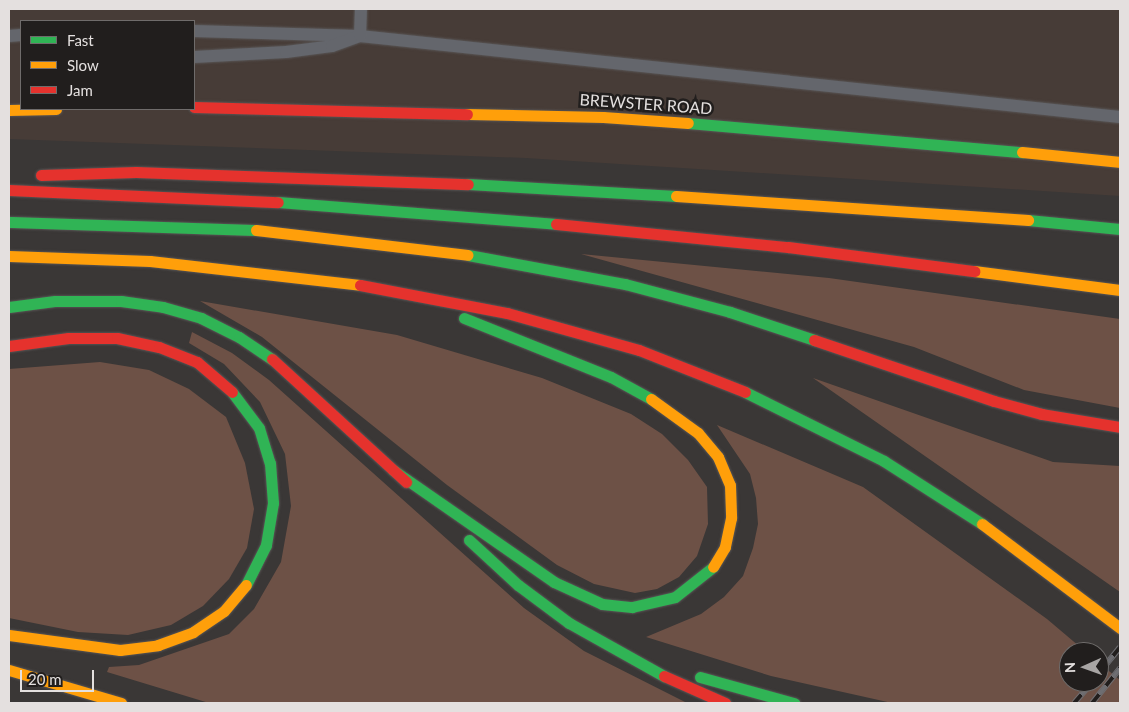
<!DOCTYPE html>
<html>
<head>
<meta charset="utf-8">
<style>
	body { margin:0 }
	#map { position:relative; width:1129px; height:712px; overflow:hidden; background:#3a3736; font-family:Lato,sans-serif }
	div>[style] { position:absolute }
	.built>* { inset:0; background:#473c37 }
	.green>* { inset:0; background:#6d5146 }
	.roads { filter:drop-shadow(0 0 1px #585555) drop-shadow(0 0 1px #585555) }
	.lane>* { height:12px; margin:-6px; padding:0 6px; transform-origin:6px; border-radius:6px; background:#64666c }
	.fast>* { height:11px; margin:-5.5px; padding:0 5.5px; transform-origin:5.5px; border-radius:5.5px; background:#30b455 }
	.slow>* { height:11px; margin:-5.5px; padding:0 5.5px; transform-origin:5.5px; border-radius:5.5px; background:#ff9f0a }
	.jam>* { height:11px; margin:-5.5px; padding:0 5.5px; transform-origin:5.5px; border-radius:5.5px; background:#e5322d }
	.rail>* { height:5.5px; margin-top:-2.75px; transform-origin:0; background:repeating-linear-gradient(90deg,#211e1d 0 11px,#6e6e72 0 22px); box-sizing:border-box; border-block:1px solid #6e6e72 }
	span { translate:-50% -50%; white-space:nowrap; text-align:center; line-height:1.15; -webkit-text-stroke:5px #211e1d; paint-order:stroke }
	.street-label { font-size:16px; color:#e4e0df }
	.frame { position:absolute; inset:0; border:10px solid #e4e0df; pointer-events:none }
	.legend { position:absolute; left:20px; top:20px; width:175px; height:90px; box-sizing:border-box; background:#211e1d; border:1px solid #6f6c6b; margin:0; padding:6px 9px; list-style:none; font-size:15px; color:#e4e0df }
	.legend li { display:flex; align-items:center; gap:10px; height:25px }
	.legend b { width:25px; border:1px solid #6f6c6b }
	.north { position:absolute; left:1059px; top:642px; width:50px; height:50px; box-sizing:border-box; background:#211e1d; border:1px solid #6f6c6b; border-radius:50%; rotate:268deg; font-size:14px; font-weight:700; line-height:20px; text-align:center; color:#e4e0df }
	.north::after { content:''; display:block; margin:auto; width:18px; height:22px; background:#a8a5a4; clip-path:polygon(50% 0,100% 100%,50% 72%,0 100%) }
	.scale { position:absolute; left:20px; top:670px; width:74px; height:22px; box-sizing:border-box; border:2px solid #e4e0df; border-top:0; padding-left:6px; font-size:15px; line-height:18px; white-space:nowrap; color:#e4e0df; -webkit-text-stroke:4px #211e1d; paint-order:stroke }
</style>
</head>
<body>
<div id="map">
	<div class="built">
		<div style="clip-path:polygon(evenodd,9px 9px,1120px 9px,1120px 196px,526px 158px,9px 139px,9px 9px,21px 21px,194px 21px,194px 109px,21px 109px,21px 21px)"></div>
	</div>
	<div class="green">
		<div style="clip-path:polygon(581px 254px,829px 278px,1120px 319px,1120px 408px,1024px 390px,914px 347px)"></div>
		<div style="clip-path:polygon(200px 301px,397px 335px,542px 378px,631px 414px,662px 434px,688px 460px,707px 487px,708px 524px,697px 556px,679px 577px,657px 589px,635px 593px,594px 584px,557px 565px,447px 485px,262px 337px)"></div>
		<div style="clip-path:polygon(192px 332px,232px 353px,269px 380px,524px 608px,584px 651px,687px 703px,209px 703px,107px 672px,109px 667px,139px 665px,229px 634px,254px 609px,281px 562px,291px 506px,285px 454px,260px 402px,224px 364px,189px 343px)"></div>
		<div style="clip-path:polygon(100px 362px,149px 370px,189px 389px,226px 417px,245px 463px,254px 509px,247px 548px,229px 579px,203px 606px,171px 625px,128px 635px,78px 632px,9px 618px,9px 369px)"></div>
		<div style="clip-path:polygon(813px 378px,1053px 462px,1120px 466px,1120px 592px)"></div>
		<div style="clip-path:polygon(717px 425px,863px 487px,1047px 619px,1086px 652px,1069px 652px,1069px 682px,1099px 682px,1099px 663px,1120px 680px,1120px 703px,892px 703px,771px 676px,646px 637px,701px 614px,724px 597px,743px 576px,753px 548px,758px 524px,756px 498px,750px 474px)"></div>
	</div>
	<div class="roads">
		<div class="lane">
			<div style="left:194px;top:31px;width:166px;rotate:1.7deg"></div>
			<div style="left:360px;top:36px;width:764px;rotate:6.08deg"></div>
			<div style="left:9px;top:36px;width:12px;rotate:-5deg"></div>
			<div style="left:194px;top:57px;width:92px;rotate:-3.1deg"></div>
			<div style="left:286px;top:52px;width:46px;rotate:-7.4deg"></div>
			<div style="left:332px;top:46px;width:30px;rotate:-20deg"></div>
			<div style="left:360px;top:36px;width:27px;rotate:-88deg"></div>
		</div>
		<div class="fast">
			<div style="left:688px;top:123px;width:335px;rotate:5deg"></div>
			<div style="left:468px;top:184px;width:208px;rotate:3.3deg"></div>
			<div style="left:278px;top:202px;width:279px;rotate:4.5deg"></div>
			<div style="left:1028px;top:220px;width:92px;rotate:5.6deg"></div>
			<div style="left:9px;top:222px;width:247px;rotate:1.9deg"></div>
			<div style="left:468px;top:255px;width:160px;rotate:10.5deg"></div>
			<div style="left:625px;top:284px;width:109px;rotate:14.9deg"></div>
			<div style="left:730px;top:312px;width:89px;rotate:18.4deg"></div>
			<div style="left:9px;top:307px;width:46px;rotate:-7.4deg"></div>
			<div style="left:55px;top:301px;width:66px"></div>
			<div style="left:121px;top:301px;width:42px;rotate:8.1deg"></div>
			<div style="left:163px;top:307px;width:40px;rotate:16deg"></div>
			<div style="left:201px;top:318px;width:42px;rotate:26.6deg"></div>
			<div style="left:239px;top:337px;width:40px;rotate:34deg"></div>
			<div style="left:464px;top:318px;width:158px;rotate:21.9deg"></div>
			<div style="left:611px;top:377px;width:46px;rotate:28.8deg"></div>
			<div style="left:232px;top:392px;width:45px;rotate:53.1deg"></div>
			<div style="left:259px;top:428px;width:37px;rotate:73deg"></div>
			<div style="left:270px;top:463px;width:40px;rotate:85.7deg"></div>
			<div style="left:273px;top:503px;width:43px;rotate:99.5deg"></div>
			<div style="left:266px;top:545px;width:45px;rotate:116.6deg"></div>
			<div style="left:745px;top:392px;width:155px;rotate:26.4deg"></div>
			<div style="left:884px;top:461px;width:117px;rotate:32.7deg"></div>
			<div style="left:393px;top:470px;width:196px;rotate:34.8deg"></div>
			<div style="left:554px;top:582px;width:53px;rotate:24.6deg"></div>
			<div style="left:602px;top:604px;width:30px;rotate:6deg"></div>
			<div style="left:632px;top:607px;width:44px;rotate:-13.1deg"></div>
			<div style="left:675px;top:597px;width:48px;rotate:-38.3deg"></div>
			<div style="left:469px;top:540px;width:67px;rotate:42.6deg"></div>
			<div style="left:518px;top:585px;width:64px;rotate:36.7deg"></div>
			<div style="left:569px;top:623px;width:109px;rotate:29.2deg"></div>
			<div style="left:700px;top:677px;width:98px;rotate:15.5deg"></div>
		</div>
		<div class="slow">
			<div style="left:9px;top:110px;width:47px;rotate:-1.2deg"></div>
			<div style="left:467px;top:114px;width:136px;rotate:1.3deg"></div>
			<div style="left:603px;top:117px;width:85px;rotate:4deg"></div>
			<div style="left:1022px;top:152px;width:99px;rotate:5.8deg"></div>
			<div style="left:676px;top:196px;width:353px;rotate:3.9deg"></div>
			<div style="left:256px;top:230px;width:213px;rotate:6.7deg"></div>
			<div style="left:9px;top:256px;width:141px;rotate:2deg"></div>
			<div style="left:150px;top:261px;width:211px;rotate:6.5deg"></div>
			<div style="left:974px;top:271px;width:147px;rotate:7.4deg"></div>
			<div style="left:651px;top:399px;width:58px;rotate:35.9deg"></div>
			<div style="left:698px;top:433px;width:31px;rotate:50deg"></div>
			<div style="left:718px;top:457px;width:30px;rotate:67deg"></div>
			<div style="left:730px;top:485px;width:33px;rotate:88deg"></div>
			<div style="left:731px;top:518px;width:30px;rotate:102deg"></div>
			<div style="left:725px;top:547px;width:23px;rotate:121deg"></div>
			<div style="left:982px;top:524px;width:173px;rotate:37deg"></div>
			<div style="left:9px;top:635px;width:112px;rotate:7.7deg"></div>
			<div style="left:120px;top:650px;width:38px;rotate:-7deg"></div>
			<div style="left:158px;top:645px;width:37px;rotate:-20deg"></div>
			<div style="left:193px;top:632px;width:37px;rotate:-34deg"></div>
			<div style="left:224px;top:611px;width:34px;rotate:-50deg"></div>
			<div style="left:9px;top:670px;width:117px;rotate:16.4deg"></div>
		</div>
		<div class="jam">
			<div style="left:194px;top:107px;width:273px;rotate:1.5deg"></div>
			<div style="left:41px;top:175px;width:95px;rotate:-1.8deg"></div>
			<div style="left:136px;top:172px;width:332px;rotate:2.1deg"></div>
			<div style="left:9px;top:190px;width:269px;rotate:2.6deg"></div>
			<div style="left:556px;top:224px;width:233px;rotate:5.7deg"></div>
			<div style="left:788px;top:247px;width:188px;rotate:7.4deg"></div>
			<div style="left:360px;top:285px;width:150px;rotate:10.8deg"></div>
			<div style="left:507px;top:313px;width:137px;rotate:15.7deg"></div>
			<div style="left:639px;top:350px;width:114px;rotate:21.6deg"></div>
			<div style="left:814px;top:340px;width:190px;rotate:18.7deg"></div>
			<div style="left:994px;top:401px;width:50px;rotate:15.2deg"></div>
			<div style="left:1042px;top:414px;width:79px;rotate:9.5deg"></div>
			<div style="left:9px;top:346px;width:60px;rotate:-7.7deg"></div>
			<div style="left:68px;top:338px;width:49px"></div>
			<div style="left:117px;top:338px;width:43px;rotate:12.1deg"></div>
			<div style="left:159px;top:347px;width:41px;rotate:21.5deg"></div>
			<div style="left:197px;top:362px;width:46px;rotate:40.6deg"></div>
			<div style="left:272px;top:359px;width:182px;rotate:42.5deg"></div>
			<div style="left:664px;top:676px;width:67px;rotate:23.9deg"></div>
		</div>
	</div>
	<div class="rail">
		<div style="left:1099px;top:673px;width:33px;rotate:-51deg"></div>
		<div style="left:1074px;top:703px;width:28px;rotate:-49deg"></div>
		<div style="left:1092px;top:703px;width:45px;rotate:-51.3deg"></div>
	</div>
	<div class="street-label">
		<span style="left:646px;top:104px;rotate:4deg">BREWSTER ROAD</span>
	</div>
	<div class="frame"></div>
	<ul class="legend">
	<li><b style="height:6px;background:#30b455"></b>Fast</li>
	<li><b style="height:6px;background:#ff9f0a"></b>Slow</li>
	<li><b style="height:6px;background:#e5322d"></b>Jam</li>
	</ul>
	<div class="north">N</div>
	<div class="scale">20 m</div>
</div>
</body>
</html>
